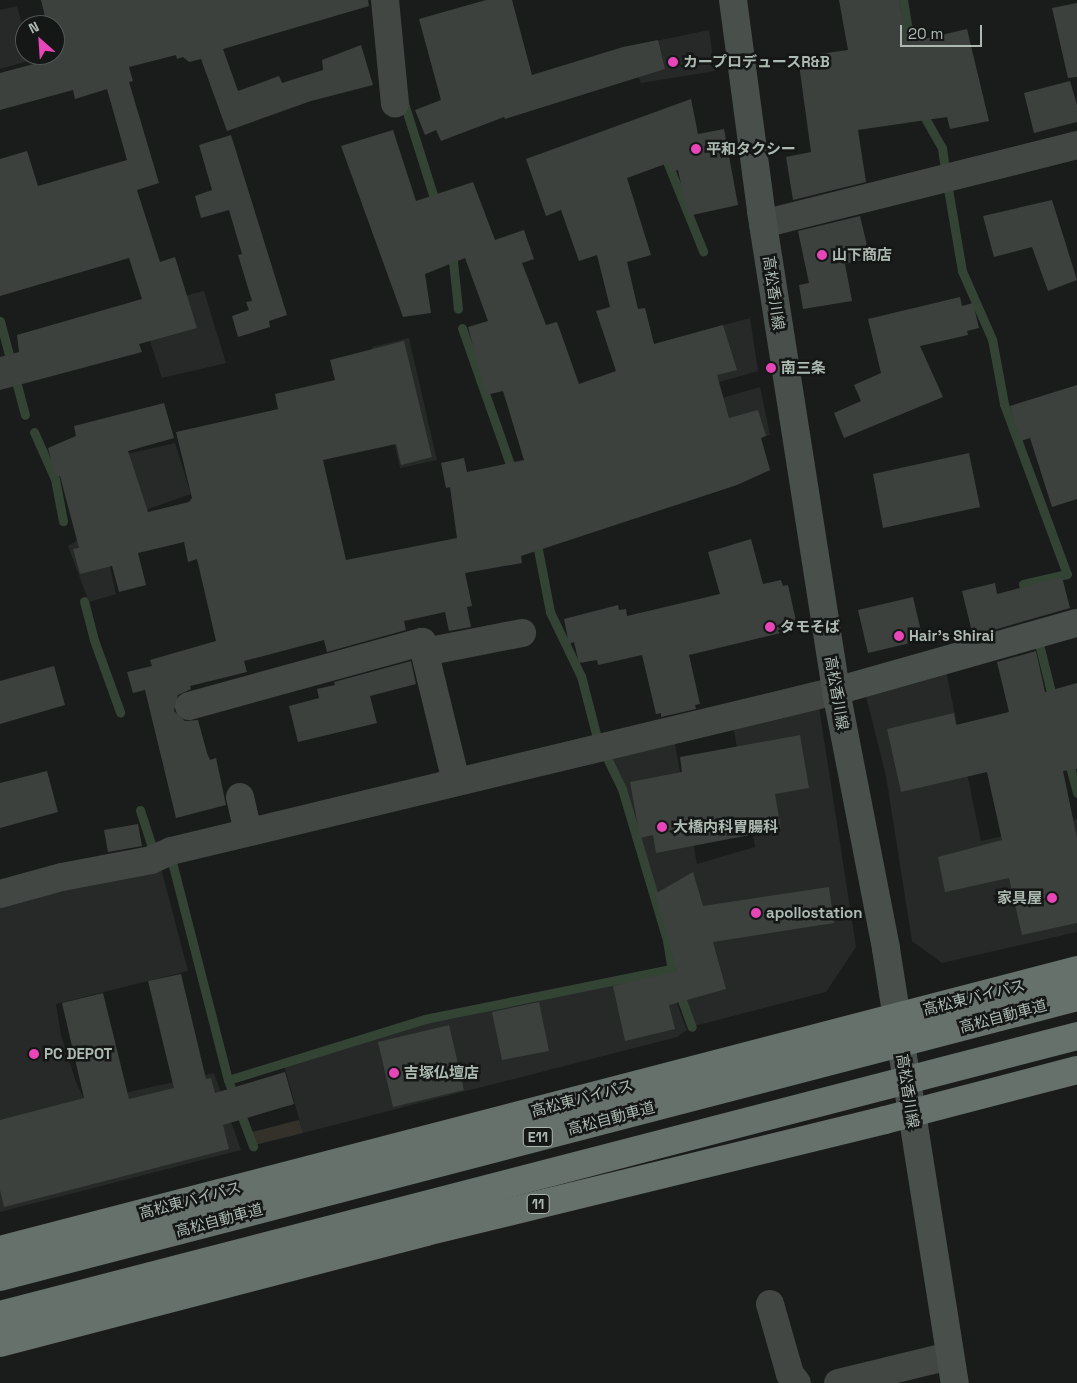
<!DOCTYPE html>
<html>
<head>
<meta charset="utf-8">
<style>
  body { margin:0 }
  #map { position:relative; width:1077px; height:1383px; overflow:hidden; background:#1a1c1b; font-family:"Space Grotesk","Noto Sans JP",sans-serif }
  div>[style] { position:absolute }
  .built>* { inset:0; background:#262927 }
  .green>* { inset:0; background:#34312a }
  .stream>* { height:9px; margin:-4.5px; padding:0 4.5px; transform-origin:4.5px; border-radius:4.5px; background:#334435 }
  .building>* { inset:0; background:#3c413e }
  .street>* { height:28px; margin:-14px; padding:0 14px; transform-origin:14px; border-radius:14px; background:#424744 }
  .secondary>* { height:28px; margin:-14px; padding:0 14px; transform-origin:14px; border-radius:14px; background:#49504c }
  .highway>* { height:28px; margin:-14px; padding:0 14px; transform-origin:14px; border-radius:14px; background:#67716b }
  .highway-bridge>* { height:28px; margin:-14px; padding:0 14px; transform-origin:14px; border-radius:14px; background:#67716b }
  .dots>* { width:14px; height:14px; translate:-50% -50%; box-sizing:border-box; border:2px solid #141716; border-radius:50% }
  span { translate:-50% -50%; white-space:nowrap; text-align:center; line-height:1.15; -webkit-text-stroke:5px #141716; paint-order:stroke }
  .shield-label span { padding:1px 4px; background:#141716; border:1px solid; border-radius:4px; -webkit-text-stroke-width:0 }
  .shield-label { font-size:14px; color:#adbab1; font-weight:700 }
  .poi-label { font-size:15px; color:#adbab1; font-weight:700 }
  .left { translate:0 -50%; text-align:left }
  .right { translate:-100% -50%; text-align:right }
  .street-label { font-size:15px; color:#adbab1 }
  .north { position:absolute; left:15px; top:15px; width:50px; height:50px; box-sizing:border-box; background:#141716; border:1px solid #515854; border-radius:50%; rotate:334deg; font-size:14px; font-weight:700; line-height:20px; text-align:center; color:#adbab1 }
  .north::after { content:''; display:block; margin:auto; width:18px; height:22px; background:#e845b8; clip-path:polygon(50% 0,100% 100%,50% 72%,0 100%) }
  .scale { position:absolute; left:900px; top:25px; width:82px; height:22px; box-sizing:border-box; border:2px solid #adbab1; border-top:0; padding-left:6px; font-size:15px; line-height:18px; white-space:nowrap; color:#adbab1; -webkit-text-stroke:4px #141716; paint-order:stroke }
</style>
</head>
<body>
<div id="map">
  <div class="built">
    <i style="clip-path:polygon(17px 6px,25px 35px,25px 55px,31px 55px,32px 60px,0 69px,0 10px)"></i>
    <i style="clip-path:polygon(709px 30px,715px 71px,641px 83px,627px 47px)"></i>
    <i style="clip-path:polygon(204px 291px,226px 363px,162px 378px,139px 307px)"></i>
    <i style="clip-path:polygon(750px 318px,758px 371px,667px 397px,654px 344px)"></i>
    <i style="clip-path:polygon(409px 338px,437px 460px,400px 468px,372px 347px)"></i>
    <i style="clip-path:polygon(760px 387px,770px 435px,661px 467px,647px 420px)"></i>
    <i style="clip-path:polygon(175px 443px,191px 494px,137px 513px,110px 458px)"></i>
    <i style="clip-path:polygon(101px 526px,116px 594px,89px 602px,68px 546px)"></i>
    <i style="clip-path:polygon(946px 671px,981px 841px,1077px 819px,1077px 932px,942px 963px,912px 941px,886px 776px,866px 696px)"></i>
    <i style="clip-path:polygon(819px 707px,856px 947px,826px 992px,694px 1026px,674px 970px,668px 939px,624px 790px,607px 753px,674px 739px,697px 864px,755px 847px,733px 726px)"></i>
    <i style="clip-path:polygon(161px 868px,188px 971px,56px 1004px,61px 1035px,76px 1082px,88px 1107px,120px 1094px,214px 1073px,241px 1150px,0 1212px,0 906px)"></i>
    <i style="clip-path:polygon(665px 972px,687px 1030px,677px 1037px,303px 1133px,284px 1065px,426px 1021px)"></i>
  </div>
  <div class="green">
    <i style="clip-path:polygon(299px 1120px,303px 1133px,255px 1145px,252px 1132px)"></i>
  </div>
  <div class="stream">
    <i style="left:903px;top:0;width:55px;rotate:80.5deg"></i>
    <i style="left:403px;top:100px;width:112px;rotate:72.4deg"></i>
    <i style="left:921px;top:111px;width:43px;rotate:60.4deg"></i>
    <i style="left:942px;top:148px;width:22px;rotate:82deg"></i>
    <i style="left:664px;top:154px;width:105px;rotate:68.1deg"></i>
    <i style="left:948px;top:189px;width:83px;rotate:80.3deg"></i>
    <i style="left:962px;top:271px;width:74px;rotate:66.2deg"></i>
    <i style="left:992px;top:339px;width:66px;rotate:79.5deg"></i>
    <i style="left:1004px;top:404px;width:181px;rotate:69.7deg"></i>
    <i style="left:1067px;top:574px;width:45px;rotate:167.2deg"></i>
    <i style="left:1023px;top:584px;width:12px;rotate:76deg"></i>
    <i style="left:452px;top:252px;width:57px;rotate:84deg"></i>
    <i style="left:0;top:321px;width:97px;rotate:75.1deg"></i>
    <i style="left:462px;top:328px;width:154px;rotate:70.6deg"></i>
    <i style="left:34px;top:432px;width:51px;rotate:65.9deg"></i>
    <i style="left:55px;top:479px;width:43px;rotate:79.2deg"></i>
    <i style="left:536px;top:539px;width:74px;rotate:79.1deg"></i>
    <i style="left:550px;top:612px;width:71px;rotate:64.2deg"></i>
    <i style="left:581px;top:676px;width:64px;rotate:75.5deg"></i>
    <i style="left:84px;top:601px;width:40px;rotate:75.6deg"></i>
    <i style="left:94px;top:640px;width:77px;rotate:70.1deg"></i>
    <i style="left:1039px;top:644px;width:58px;rotate:76deg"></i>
    <i style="left:605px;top:754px;width:39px;rotate:64deg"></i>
    <i style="left:622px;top:789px;width:158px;rotate:73.4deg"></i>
    <i style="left:667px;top:940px;width:32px;rotate:81deg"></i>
    <i style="left:1068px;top:759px;width:35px;rotate:75deg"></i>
    <i style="left:140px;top:810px;width:36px;rotate:72deg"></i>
    <i style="left:171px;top:858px;width:229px;rotate:75.6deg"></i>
    <i style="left:228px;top:1080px;width:71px;rotate:69.3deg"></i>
    <i style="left:679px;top:992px;width:37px;rotate:70deg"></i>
    <i style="left:228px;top:1080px;width:206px;rotate:-17.2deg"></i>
    <i style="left:425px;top:1019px;width:251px;rotate:-11.5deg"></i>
  </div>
  <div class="building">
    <i style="clip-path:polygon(41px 0,368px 0,369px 6px,223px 49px,238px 91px,279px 76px,282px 83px,323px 70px,322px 60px,361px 45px,373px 85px,311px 101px,227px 131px,201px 59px,189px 62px,183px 57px,177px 59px,176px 55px,129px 67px,133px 81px,129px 82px,159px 183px,137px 190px,160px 262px,175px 257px,197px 328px,139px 344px,142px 352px,0 390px,0 357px,19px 352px,17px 335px,142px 299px,129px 258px,0 296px,0 159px,27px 151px,38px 186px,127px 160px,107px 89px,75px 99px,73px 90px,0 110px,0 73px,56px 58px,55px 25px,47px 25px)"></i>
    <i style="clip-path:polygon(486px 0,512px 0,532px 75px,623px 47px,658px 40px,665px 69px,505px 119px,504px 117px,441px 141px,436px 130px,425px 135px,415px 110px,441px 100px,419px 19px)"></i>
    <i style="clip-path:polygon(839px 0,899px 0,907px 43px,967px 29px,989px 121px,950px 129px,947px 117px,858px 130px,866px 182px,793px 200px,786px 157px,811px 152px,798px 57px,848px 50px)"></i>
    <i style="clip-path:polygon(1077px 3px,1077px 77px,1068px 78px,1052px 8px)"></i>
    <i style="clip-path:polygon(1070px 81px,1077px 105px,1077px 122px,1034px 133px,1024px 93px)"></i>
    <i style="clip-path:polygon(691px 99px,698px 134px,724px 129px,738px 205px,688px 216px,678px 170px,671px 172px,668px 163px,627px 178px,651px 255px,627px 262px,638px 309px,645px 308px,654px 344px,723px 325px,737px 370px,717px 375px,729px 418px,758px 410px,766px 436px,761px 438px,770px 470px,737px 485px,521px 556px,522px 563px,465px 573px,472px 606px,467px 607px,471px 627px,449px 631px,445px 612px,404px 621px,406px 630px,327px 652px,324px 640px,244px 661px,247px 672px,190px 686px,191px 689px,178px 695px,174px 711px,185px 721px,198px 720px,207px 753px,210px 760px,216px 758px,226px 805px,176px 818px,145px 690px,133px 693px,127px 672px,152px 666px,150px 660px,216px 641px,197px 559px,188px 562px,184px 542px,138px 553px,146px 585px,119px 592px,112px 566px,80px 574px,73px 549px,79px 548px,60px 476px,56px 477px,48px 448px,76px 436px,74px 426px,164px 403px,174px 438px,128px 451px,148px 512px,189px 502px,192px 498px,176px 432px,278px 409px,275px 394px,335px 380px,330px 360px,404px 341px,432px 457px,401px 465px,396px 444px,323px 460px,346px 560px,457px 538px,450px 487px,446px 488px,441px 463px,464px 458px,467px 472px,524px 460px,503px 391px,486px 395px,468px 327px,488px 321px,465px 258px,425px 274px,431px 313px,403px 317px,341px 146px,393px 130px,416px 201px,473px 182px,495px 240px,524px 230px,534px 259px,522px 263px,546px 325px,557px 322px,579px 384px,616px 371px,596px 311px,610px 307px,597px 255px,579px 261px,561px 210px,546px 216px,526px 159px)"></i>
    <i style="clip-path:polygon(231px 135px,287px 315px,269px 321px,270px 327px,238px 337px,232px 316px,249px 310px,246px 302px,252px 301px,238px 255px,242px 254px,229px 210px,201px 218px,195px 196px,212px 190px,199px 145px)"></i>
    <i style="clip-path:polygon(1052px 200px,1077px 280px,1048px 291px,1032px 247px,994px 257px,983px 216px)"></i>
    <i style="clip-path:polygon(860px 216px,870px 258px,845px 264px,852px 301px,803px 309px,799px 285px,809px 283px,798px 231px)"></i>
    <i style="clip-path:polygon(960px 297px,962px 306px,973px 303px,979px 328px,967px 331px,968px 335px,920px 346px,943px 397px,844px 438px,834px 413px,861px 401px,854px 385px,881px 373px,868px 319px)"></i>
    <i style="clip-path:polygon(1077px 385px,1077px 499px,1052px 507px,1030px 438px,1021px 441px,1010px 406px)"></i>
    <i style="clip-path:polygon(969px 453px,980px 507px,883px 528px,873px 474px)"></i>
    <i style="clip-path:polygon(751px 539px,763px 584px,781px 580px,783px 586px,788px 585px,796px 621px,791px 622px,793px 630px,689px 655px,700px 704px,695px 705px,696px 709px,661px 717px,661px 713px,656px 714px,642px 655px,598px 665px,597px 660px,579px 663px,574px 642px,569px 644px,564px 619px,618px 605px,619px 610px,626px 609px,627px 616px,720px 594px,708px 552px)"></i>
    <i style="clip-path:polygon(1062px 577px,1070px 608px,973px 636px,962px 591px,995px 583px,997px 594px)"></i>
    <i style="clip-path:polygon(913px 597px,923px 640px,868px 653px,858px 610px)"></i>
    <i style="clip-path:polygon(1036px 651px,1045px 692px,1077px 683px,1077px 769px,1063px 771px,1077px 838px,1077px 923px,1022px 935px,1009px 878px,945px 892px,938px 857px,1002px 840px,987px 772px,901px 792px,887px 729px,954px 713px,956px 725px,1009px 712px,997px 662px)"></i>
    <i style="clip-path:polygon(411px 661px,416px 684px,370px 696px,377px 723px,298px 742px,289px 706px,319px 698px,317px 689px,335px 685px,334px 682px)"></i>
    <i style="clip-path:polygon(54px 666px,65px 705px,0 724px,0 681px)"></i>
    <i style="clip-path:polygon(800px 735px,809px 788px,775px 794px,781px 829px,656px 853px,653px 835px,640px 838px,630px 782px,682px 772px,680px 757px)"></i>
    <i style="clip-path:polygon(47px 771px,58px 812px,0 828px,0 783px)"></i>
    <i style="clip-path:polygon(138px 824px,142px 846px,108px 852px,104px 830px)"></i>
    <i style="clip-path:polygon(693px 872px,703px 906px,829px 887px,834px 923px,713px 942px,726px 989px,669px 1005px,675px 1029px,625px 1041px,613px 986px,677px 971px,655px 894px)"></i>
    <i style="clip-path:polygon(181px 974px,206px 1079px,211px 1078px,215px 1093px,285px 1072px,294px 1104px,223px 1125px,229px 1149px,4px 1207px,0 1190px,0 1120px,84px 1098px,62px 1003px,103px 993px,129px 1099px,174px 1088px,148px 981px)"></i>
    <i style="clip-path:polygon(539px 1002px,549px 1051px,502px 1060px,492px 1012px)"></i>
    <i style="clip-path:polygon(449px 1025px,464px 1090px,393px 1107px,378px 1042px)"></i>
  </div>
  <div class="street">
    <i style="left:385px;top:0;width:104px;rotate:84.5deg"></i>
    <i style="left:763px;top:224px;width:324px;rotate:-14.1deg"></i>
    <i style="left:425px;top:652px;width:99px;rotate:-11.1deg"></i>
    <i style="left:189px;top:706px;width:242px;rotate:-15.4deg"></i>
    <i style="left:422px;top:642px;width:143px;rotate:76.3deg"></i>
    <i style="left:240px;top:797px;width:36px;rotate:77deg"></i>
    <i style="left:0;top:894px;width:64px;rotate:-15.3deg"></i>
    <i style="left:62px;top:877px;width:91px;rotate:-10.8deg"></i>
    <i style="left:151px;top:860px;width:22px;rotate:-24deg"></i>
    <i style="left:171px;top:851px;width:684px;rotate:-13.53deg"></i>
    <i style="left:770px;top:1304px;width:73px;rotate:74.1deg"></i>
    <i style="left:790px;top:1374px;width:11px;rotate:52deg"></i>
    <i style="left:838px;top:1383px;width:115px;rotate:-13.6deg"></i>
  </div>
  <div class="secondary">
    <i style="left:733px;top:0;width:213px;rotate:82.4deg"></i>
    <i style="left:761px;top:211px;width:486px;rotate:81.1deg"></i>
    <i style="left:836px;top:691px;width:263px;rotate:79deg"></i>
    <i style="left:886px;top:949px;width:439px;rotate:81deg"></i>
    <i style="left:836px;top:691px;width:250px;rotate:-15.8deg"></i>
  </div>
  <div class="highway">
    <i style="left:0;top:1250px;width:1113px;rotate:-14.57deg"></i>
    <i style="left:0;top:1343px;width:440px;rotate:-14.6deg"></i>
    <i style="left:426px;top:1232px;width:472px;rotate:-13.7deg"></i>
    <i style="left:885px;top:1120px;width:198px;rotate:-14.6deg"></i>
  </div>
  <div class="highway-bridge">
    <i style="left:0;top:1277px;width:1113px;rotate:-14.57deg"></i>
    <i style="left:0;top:1315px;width:1113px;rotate:-14.52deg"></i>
  </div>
  <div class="dots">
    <i style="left:673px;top:62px;background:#e845b8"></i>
    <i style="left:696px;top:149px;background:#e845b8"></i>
    <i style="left:822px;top:255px;background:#e845b8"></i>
    <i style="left:771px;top:368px;background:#e845b8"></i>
    <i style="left:770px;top:627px;background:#e845b8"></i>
    <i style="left:899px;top:636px;background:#e845b8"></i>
    <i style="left:662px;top:827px;background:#e845b8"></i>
    <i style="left:1052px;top:898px;background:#e845b8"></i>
    <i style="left:756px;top:913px;background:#e845b8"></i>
    <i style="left:34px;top:1054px;background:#e845b8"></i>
    <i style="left:394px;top:1073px;background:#e845b8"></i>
  </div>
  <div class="shield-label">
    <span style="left:538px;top:1137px">E11</span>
    <span style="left:538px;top:1204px">11</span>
  </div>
  <div class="poi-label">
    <span class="left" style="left:683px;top:62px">カープロデュースR&amp;B</span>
    <span class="left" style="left:706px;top:149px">平和タクシー</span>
    <span class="left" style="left:832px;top:255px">山下商店</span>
    <span class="left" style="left:781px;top:368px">南三条</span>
    <span class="left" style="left:780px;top:627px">タモそば</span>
    <span class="left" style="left:909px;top:636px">Hair’s Shirai</span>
    <span class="left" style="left:673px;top:827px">大橋内科胃腸科</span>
    <span class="right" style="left:1042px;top:898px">家具屋</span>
    <span class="left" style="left:766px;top:913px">apollostation</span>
    <span class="left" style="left:44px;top:1054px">PC DEPOT</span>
    <span class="left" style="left:404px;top:1073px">吉塚仏壇店</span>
  </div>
  <div class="street-label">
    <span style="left:774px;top:293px;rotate:82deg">高松香川線</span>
    <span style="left:837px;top:693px;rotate:80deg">高松香川線</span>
    <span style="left:974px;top:997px;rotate:-14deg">高松東バイパス</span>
    <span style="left:1003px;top:1016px;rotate:-15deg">高松自動車道</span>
    <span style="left:908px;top:1091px;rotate:81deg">高松香川線</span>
    <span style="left:582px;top:1098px;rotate:-15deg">高松東バイパス</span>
    <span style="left:611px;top:1118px;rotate:-15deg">高松自動車道</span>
    <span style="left:190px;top:1200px;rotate:-15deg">高松東バイパス</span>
    <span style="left:219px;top:1220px;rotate:-15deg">高松自動車道</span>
  </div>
  <div class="north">N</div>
  <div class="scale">20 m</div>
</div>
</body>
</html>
